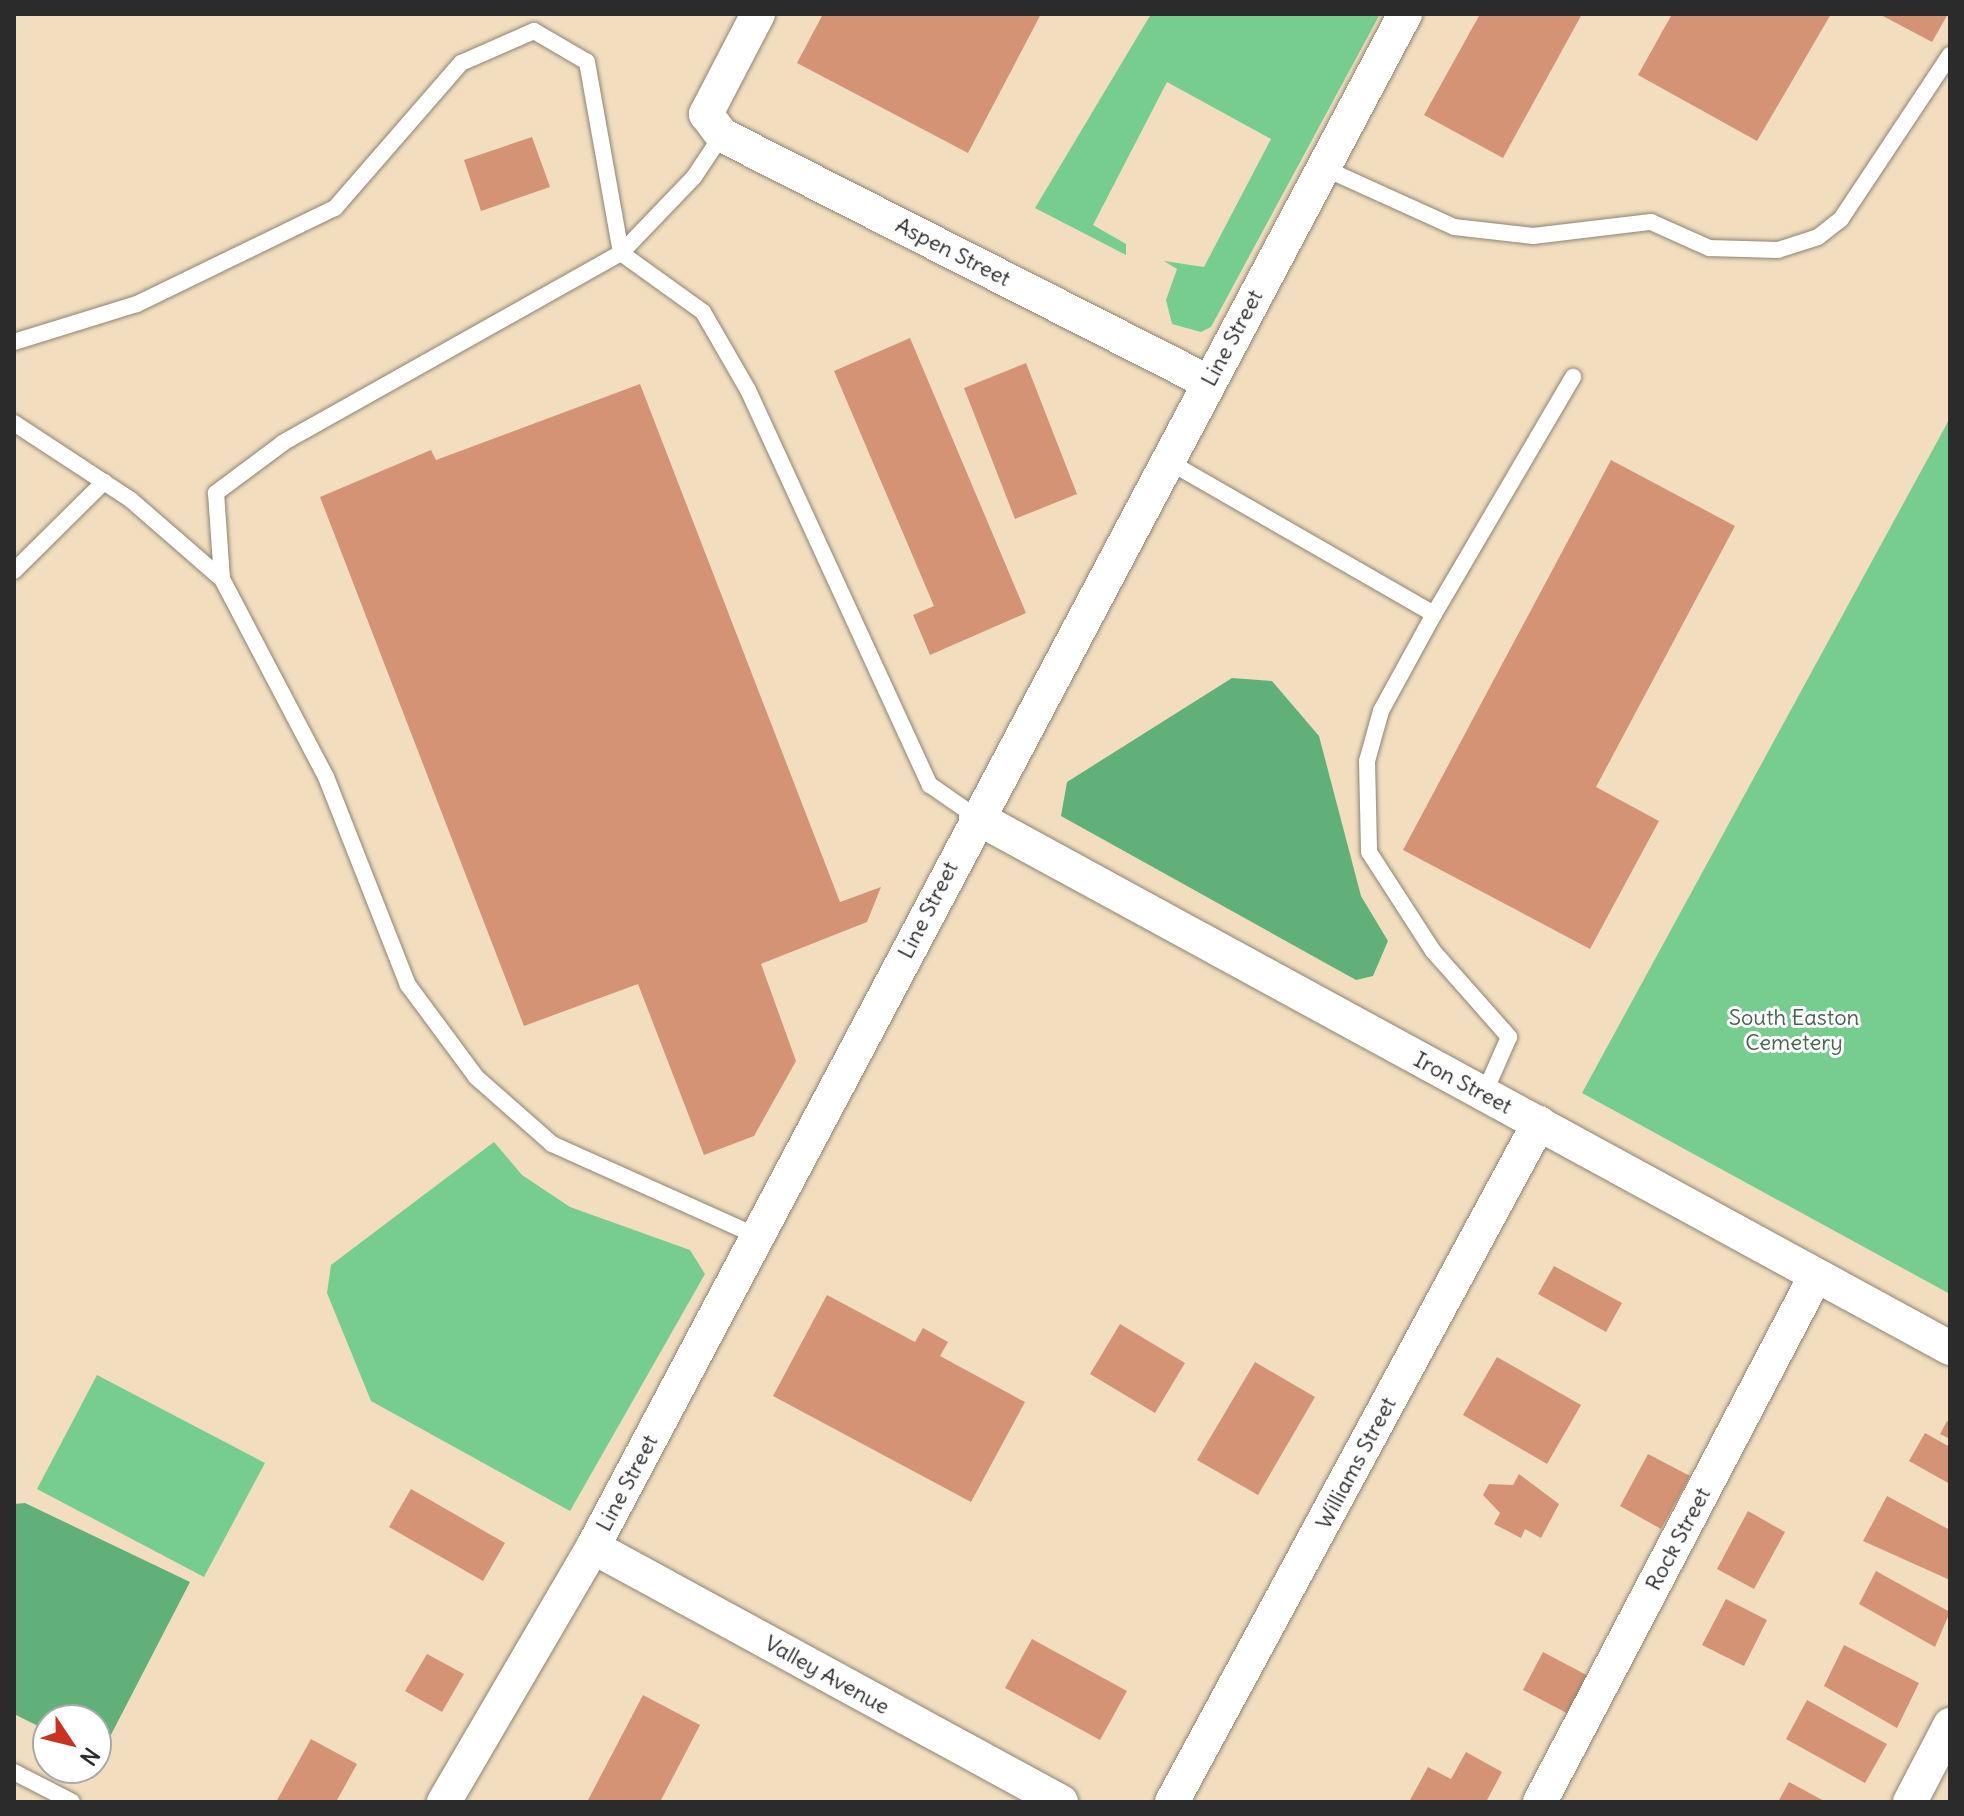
<!DOCTYPE html>
<html>
<head>
<meta charset="utf-8">
<style>
  body { margin:0 }
  #map { position:relative; width:1964px; height:1816px; overflow:hidden; background:#f2debf; font-family:Delius,sans-serif }
  div>[style] { position:absolute }
  .green>* { inset:0; background:#77cc90 }
  .forest>* { inset:0; background:#61b07a }
  .building>* { inset:0; background:#d59375 }
  .roads { filter:drop-shadow(0 0 2px #8e8475) drop-shadow(0 0 2px #8e8475) }
  .service>* { height:16px; margin:-8px; padding:0 8px; transform-origin:8px; border-radius:8px; background:#fff }
  .minor>* { height:34px; margin:-17px; padding:0 17px; transform-origin:17px; border-radius:17px; background:#fff }
  span { translate:-50% -50%; white-space:nowrap; text-align:center; line-height:1.15; -webkit-text-stroke:6px #fff; paint-order:stroke }
  .street-label { font-size:22px; color:#2b2b2b }
  .park-label { font-size:22px; color:#46634e }
  .frame { position:absolute; inset:0; border:16px solid #2b2b2b; pointer-events:none }
  .north { position:absolute; left:32px; top:1704px; width:80px; height:80px; box-sizing:border-box; background:#fff; border:2px solid #aaa; border-radius:50%; rotate:125deg; font-size:22px; font-weight:700; line-height:32px; text-align:center; color:#2b2b2b }
  .north::after { content:''; display:block; margin:auto; width:28px; height:36px; background:#c8321e; clip-path:polygon(50% 0,100% 100%,50% 72%,0 100%) }
</style>
</head>
<body>
<div id="map">
  <div class="green">
    <i style="clip-path:polygon(1151px 14px,1380px 14px,1211px 327px,1201px 332px,1172px 324px,1166px 300px,1177px 269px,1164px 261px,1204px 267px,1271px 139px,1167px 82px,1093px 225px,1126px 244px,1126px 255px,1035px 208px)"></i>
    <i style="clip-path:polygon(1950px 418px,1950px 1294px,1582px 1093px)"></i>
    <i style="clip-path:polygon(494px 1142px,522px 1175px,570px 1207px,690px 1250px,705px 1274px,570px 1511px,371px 1401px,327px 1293px,331px 1265px)"></i>
    <i style="clip-path:polygon(97px 1375px,265px 1463px,204px 1577px,37px 1489px)"></i>
  </div>
  <div class="forest">
    <i style="clip-path:polygon(1232px 678px,1272px 681px,1319px 736px,1361px 896px,1388px 941px,1373px 976px,1356px 980px,1061px 816px,1067px 782px)"></i>
    <i style="clip-path:polygon(25px 1503px,190px 1582px,100px 1756px,96px 1720px,48px 1720px,48px 1731px,14px 1714px,14px 1504px)"></i>
  </div>
  <div class="building">
    <i style="clip-path:polygon(823px 14px,1041px 14px,968px 153px,797px 63px)"></i>
    <i style="clip-path:polygon(1480px 14px,1582px 14px,1503px 158px,1424px 115px)"></i>
    <i style="clip-path:polygon(1672px 14px,1831px 14px,1757px 141px,1638px 75px)"></i>
    <i style="clip-path:polygon(1879px 14px,1948px 14px,1932px 42px)"></i>
    <i style="clip-path:polygon(532px 137px,550px 187px,481px 211px,464px 160px)"></i>
    <i style="clip-path:polygon(910px 338px,1026px 613px,930px 655px,913px 615px,934px 606px,834px 371px)"></i>
    <i style="clip-path:polygon(1026px 363px,1077px 494px,1015px 519px,964px 388px)"></i>
    <i style="clip-path:polygon(640px 384px,840px 902px,881px 887px,867px 922px,761px 964px,796px 1061px,754px 1136px,704px 1155px,638px 984px,524px 1026px,320px 497px,431px 450px,436px 460px)"></i>
    <i style="clip-path:polygon(1611px 460px,1735px 526px,1596px 787px,1659px 821px,1590px 949px,1403px 850px)"></i>
    <i style="clip-path:polygon(1554px 1266px,1622px 1303px,1606px 1332px,1538px 1294px)"></i>
    <i style="clip-path:polygon(827px 1295px,915px 1342px,923px 1328px,948px 1342px,940px 1356px,1025px 1402px,971px 1502px,773px 1396px)"></i>
    <i style="clip-path:polygon(1120px 1324px,1185px 1363px,1155px 1413px,1090px 1374px)"></i>
    <i style="clip-path:polygon(1497px 1357px,1581px 1405px,1547px 1464px,1463px 1415px)"></i>
    <i style="clip-path:polygon(1255px 1362px,1315px 1397px,1258px 1495px,1197px 1460px)"></i>
    <i style="clip-path:polygon(1947px 1421px,1950px 1423px,1950px 1439px,1940px 1434px)"></i>
    <i style="clip-path:polygon(1925px 1433px,1950px 1447px,1950px 1484px,1909px 1461px)"></i>
    <i style="clip-path:polygon(1648px 1454px,1690px 1476px,1661px 1529px,1620px 1506px)"></i>
    <i style="clip-path:polygon(1519px 1474px,1559px 1504px,1541px 1538px,1525px 1529px,1521px 1538px,1494px 1524px,1500px 1513px,1483px 1495px,1489px 1484px,1513px 1485px)"></i>
    <i style="clip-path:polygon(411px 1489px,505px 1543px,483px 1581px,389px 1527px)"></i>
    <i style="clip-path:polygon(1887px 1496px,1950px 1530px,1950px 1580px,1863px 1541px)"></i>
    <i style="clip-path:polygon(1748px 1511px,1785px 1532px,1754px 1589px,1717px 1569px)"></i>
    <i style="clip-path:polygon(1876px 1571px,1950px 1612px,1935px 1647px,1859px 1604px)"></i>
    <i style="clip-path:polygon(1726px 1599px,1767px 1620px,1744px 1666px,1702px 1645px)"></i>
    <i style="clip-path:polygon(1032px 1639px,1127px 1691px,1100px 1740px,1005px 1688px)"></i>
    <i style="clip-path:polygon(1844px 1645px,1919px 1683px,1897px 1728px,1824px 1686px)"></i>
    <i style="clip-path:polygon(1543px 1652px,1596px 1680px,1576px 1718px,1523px 1690px)"></i>
    <i style="clip-path:polygon(427px 1654px,464px 1674px,442px 1712px,405px 1691px)"></i>
    <i style="clip-path:polygon(643px 1695px,700px 1725px,660px 1802px,587px 1802px)"></i>
    <i style="clip-path:polygon(1807px 1700px,1887px 1744px,1865px 1783px,1786px 1739px)"></i>
    <i style="clip-path:polygon(311px 1739px,357px 1764px,336px 1802px,276px 1802px)"></i>
    <i style="clip-path:polygon(1466px 1752px,1502px 1772px,1486px 1802px,1409px 1802px,1428px 1767px,1451px 1779px)"></i>
    <i style="clip-path:polygon(1789px 1782px,1826px 1802px,1778px 1802px)"></i>
  </div>
  <div class="roads">
    <div class="service">
      <i style="left:722px;top:135px;width:50px;rotate:123.7deg"></i>
      <i style="left:694px;top:177px;width:105px;rotate:133.8deg"></i>
      <i style="left:621px;top:253px;width:388px;rotate:150.7deg"></i>
      <i style="left:283px;top:443px;width:84px;rotate:143.3deg"></i>
      <i style="left:216px;top:493px;width:86px;rotate:86deg"></i>
      <i style="left:222px;top:579px;width:224px;rotate:62.3deg"></i>
      <i style="left:326px;top:777px;width:224px;rotate:68.5deg"></i>
      <i style="left:408px;top:985px;width:114px;rotate:53.5deg"></i>
      <i style="left:476px;top:1077px;width:101px;rotate:41.4deg"></i>
      <i style="left:552px;top:1144px;width:225px;rotate:24.2deg"></i>
      <i style="left:1324px;top:168px;width:143px;rotate:24.4deg"></i>
      <i style="left:1454px;top:227px;width:80px;rotate:6.5deg"></i>
      <i style="left:1533px;top:236px;width:119px;rotate:-6.8deg"></i>
      <i style="left:1651px;top:222px;width:64px;rotate:24.1deg"></i>
      <i style="left:1709px;top:248px;width:69px;rotate:1.7deg"></i>
      <i style="left:1778px;top:250px;width:42px;rotate:-18deg"></i>
      <i style="left:1818px;top:237px;width:29px;rotate:-38deg"></i>
      <i style="left:1841px;top:219px;width:197px;rotate:-56.4deg"></i>
      <i style="left:14px;top:342px;width:129px;rotate:-17.2deg"></i>
      <i style="left:137px;top:304px;width:220px;rotate:-25.9deg"></i>
      <i style="left:335px;top:208px;width:192px;rotate:-49deg"></i>
      <i style="left:461px;top:63px;width:80px;rotate:-23.7deg"></i>
      <i style="left:534px;top:31px;width:61px;rotate:30.3deg"></i>
      <i style="left:587px;top:62px;width:194px;rotate:79.9deg"></i>
      <i style="left:621px;top:253px;width:101px;rotate:35.7deg"></i>
      <i style="left:703px;top:312px;width:90px;rotate:60deg"></i>
      <i style="left:748px;top:390px;width:435px;rotate:65.3deg"></i>
      <i style="left:930px;top:785px;width:56px;rotate:34.8deg"></i>
      <i style="left:14px;top:423px;width:140px;rotate:33.3deg"></i>
      <i style="left:131px;top:500px;width:121px;rotate:41deg"></i>
      <i style="left:1166px;top:460px;width:309px;rotate:29.9deg"></i>
      <i style="left:1434px;top:614px;width:111px;rotate:118.7deg"></i>
      <i style="left:1381px;top:711px;width:52px;rotate:105.6deg"></i>
      <i style="left:1367px;top:761px;width:91px;rotate:88.7deg"></i>
      <i style="left:1369px;top:852px;width:118px;rotate:57.1deg"></i>
      <i style="left:1433px;top:951px;width:115px;rotate:48.5deg"></i>
      <i style="left:1509px;top:1037px;width:62px;rotate:113.7deg"></i>
      <i style="left:14px;top:571px;width:127px;rotate:-44.7deg"></i>
      <i style="left:1434px;top:614px;width:275px;rotate:-59.6deg"></i>
      <i style="left:14px;top:1772px;width:65px;rotate:27.3deg"></i>
    </div>
    <div class="minor">
      <i style="left:758px;top:14px;width:113px;rotate:117.5deg"></i>
      <i style="left:706px;top:114px;width:26px;rotate:53deg"></i>
      <i style="left:722px;top:135px;width:545px;rotate:26.94deg"></i>
      <i style="left:976px;top:817px;width:1109px;rotate:28.6deg"></i>
      <i style="left:593px;top:1547px;width:533px;rotate:28.58deg"></i>
      <i style="left:444px;top:1802px;width:295px;rotate:-59.7deg"></i>
      <i style="left:593px;top:1547px;width:1735px;rotate:-62.09deg"></i>
      <i style="left:1172px;top:1802px;width:772px;rotate:-61.61deg"></i>
      <i style="left:1540px;top:1802px;width:593px;rotate:-62.35deg"></i>
      <i style="left:1910px;top:1802px;width:87px;rotate:-62.5deg"></i>
    </div>
  </div>
  <div class="street-label">
    <span style="left:953px;top:252px;rotate:27deg">Aspen Street</span>
    <span style="left:1232px;top:338px;rotate:-62deg">Line Street</span>
    <span style="left:928px;top:910px;rotate:-63deg">Line Street</span>
    <span style="left:1463px;top:1083px;rotate:28deg">Iron Street</span>
    <span style="left:1356px;top:1463px;rotate:-62deg">Williams Street</span>
    <span style="left:627px;top:1483px;rotate:-62deg">Line Street</span>
    <span style="left:1678px;top:1539px;rotate:-62deg">Rock Street</span>
    <span style="left:827px;top:1675px;rotate:29deg">Valley Avenue</span>
  </div>
  <div class="park-label">
    <span style="left:1794px;top:1030px">South Easton<br>Cemetery</span>
  </div>
  <div class="frame"></div>
  <div class="north">N</div>
</div>
</body>
</html>
